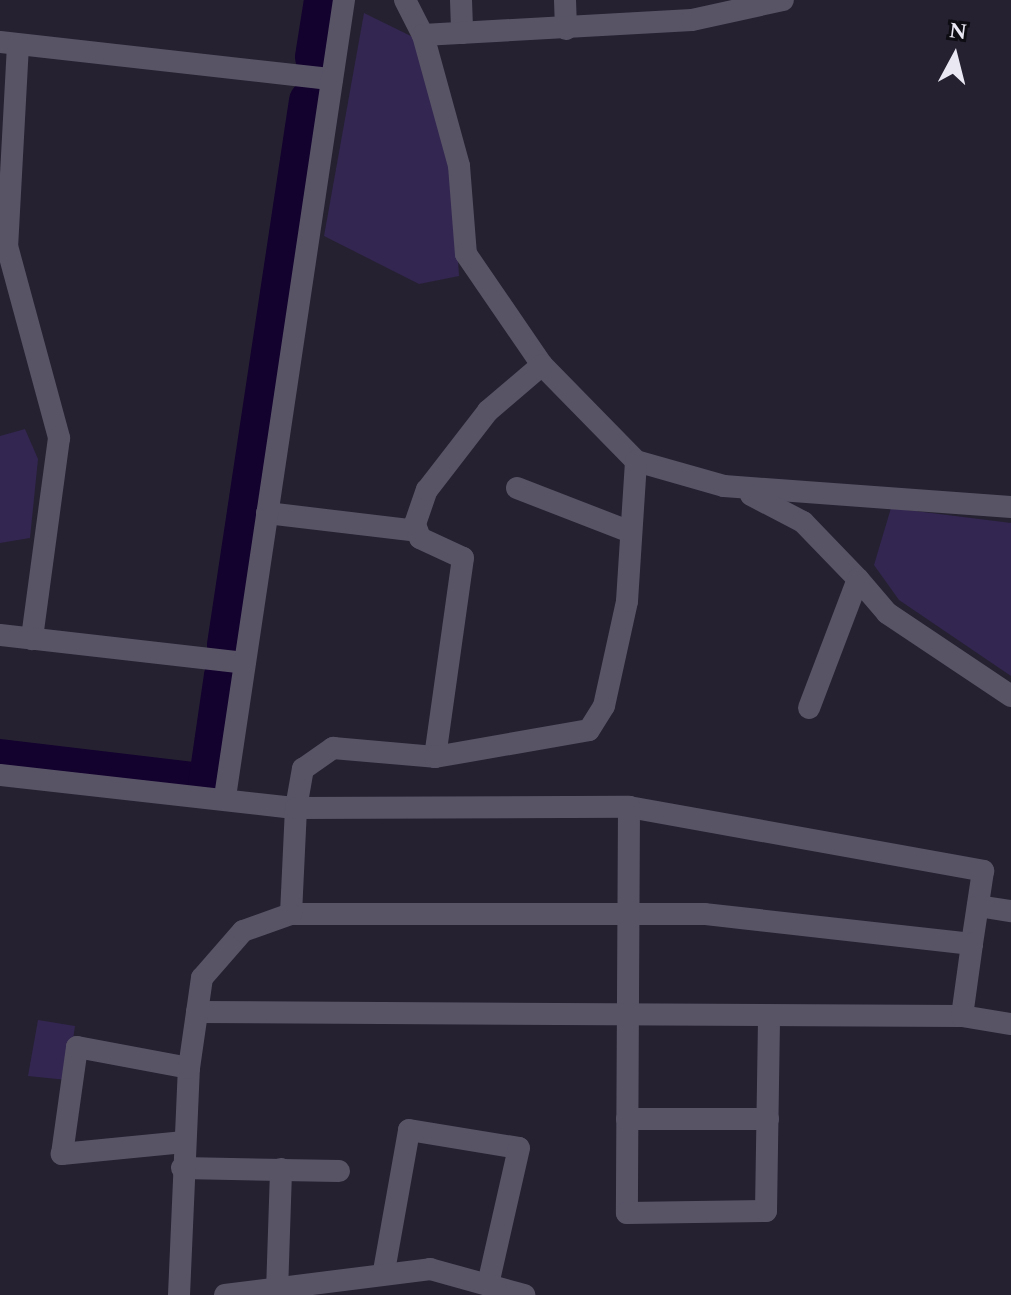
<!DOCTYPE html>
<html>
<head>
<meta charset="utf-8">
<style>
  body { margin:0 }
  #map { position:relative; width:1011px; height:1295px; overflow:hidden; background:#252131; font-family:Spectral,serif }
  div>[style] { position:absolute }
  .green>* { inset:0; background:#332650 }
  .river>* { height:42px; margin:-21px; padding:0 21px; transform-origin:21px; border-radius:21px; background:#13012e }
  .minor>* { height:22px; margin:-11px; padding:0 11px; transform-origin:11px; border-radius:11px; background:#585466 }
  span { translate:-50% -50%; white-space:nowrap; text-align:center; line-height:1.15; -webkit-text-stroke:6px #0e0c13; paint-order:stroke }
  .north { position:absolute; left:915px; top:16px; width:80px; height:80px; -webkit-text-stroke:6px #0e0c13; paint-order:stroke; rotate:7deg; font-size:22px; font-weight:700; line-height:32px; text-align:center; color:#eae8f3 }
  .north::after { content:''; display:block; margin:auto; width:28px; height:36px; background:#eae8f3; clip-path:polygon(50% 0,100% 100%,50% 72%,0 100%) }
</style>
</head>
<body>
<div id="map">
  <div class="green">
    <i style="clip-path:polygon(364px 13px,417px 39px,452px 167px,459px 276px,419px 284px,324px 236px)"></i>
    <i style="clip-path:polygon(25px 429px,38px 459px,30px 538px,0 543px,0 436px)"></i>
    <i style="clip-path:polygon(891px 508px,1011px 523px,1011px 676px,899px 600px,874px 565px)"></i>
    <i style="clip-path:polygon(38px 1020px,75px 1026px,67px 1080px,28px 1076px)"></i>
  </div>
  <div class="river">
    <i style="left:316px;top:57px;width:58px;rotate:-81deg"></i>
    <i style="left:228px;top:645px;width:550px;rotate:-81.43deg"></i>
    <i style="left:0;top:760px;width:210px;rotate:6.8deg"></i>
    <i style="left:209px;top:785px;width:111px;rotate:-81.7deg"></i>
  </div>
  <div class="minor">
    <i style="left:405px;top:0;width:39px;rotate:63deg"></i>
    <i style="left:423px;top:35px;width:136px;rotate:74.6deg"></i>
    <i style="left:459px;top:166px;width:88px;rotate:85.5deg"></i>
    <i style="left:466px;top:254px;width:135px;rotate:55.6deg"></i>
    <i style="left:542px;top:365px;width:134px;rotate:45.6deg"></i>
    <i style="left:636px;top:461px;width:91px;rotate:15.9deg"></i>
    <i style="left:724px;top:486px;width:288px;rotate:4.2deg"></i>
    <i style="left:461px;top:0;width:33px;rotate:88deg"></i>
    <i style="left:565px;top:0;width:29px;rotate:88deg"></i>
    <i style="left:423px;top:35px;width:269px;rotate:-3.2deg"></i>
    <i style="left:692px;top:20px;width:93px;rotate:-12.4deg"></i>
    <i style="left:0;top:42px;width:334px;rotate:6.4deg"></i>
    <i style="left:18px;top:45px;width:201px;rotate:93.1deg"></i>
    <i style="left:7px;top:246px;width:199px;rotate:74.8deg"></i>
    <i style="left:59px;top:438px;width:203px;rotate:97.7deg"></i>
    <i style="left:517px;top:488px;width:119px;rotate:21.2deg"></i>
    <i style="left:751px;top:495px;width:59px;rotate:27.4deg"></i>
    <i style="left:803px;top:522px;width:79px;rotate:46deg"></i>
    <i style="left:858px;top:579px;width:138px;rotate:110.8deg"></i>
    <i style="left:267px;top:513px;width:151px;rotate:6.8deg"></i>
    <i style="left:858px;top:579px;width:45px;rotate:49.5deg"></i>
    <i style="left:887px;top:613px;width:149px;rotate:33.8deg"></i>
    <i style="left:0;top:635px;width:246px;rotate:6.5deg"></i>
    <i style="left:435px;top:757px;width:201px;rotate:-82deg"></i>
    <i style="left:463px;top:558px;width:47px;rotate:-155.1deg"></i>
    <i style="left:420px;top:538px;width:15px;rotate:-110deg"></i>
    <i style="left:415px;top:524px;width:36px;rotate:-71deg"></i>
    <i style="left:427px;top:490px;width:100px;rotate:-52.3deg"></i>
    <i style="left:488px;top:411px;width:71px;rotate:-40.4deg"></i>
    <i style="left:0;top:775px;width:298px;rotate:6.4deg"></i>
    <i style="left:296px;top:808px;width:40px;rotate:-80deg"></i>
    <i style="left:303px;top:769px;width:37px;rotate:-35deg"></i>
    <i style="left:333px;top:748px;width:102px;rotate:5deg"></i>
    <i style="left:435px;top:757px;width:156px;rotate:-9.9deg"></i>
    <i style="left:589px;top:730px;width:28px;rotate:-58deg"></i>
    <i style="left:604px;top:706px;width:107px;rotate:-77.6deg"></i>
    <i style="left:627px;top:601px;width:140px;rotate:-86.3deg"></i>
    <i style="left:225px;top:797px;width:806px;rotate:-81.51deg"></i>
    <i style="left:629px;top:807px;width:360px;rotate:10.2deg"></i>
    <i style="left:983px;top:871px;width:74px;rotate:98.6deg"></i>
    <i style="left:972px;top:944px;width:270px;rotate:-173.6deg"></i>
    <i style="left:704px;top:914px;width:413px;rotate:180deg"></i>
    <i style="left:291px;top:914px;width:106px;rotate:-87.3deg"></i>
    <i style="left:296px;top:808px;width:333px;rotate:-0.2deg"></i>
    <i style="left:629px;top:807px;width:406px;rotate:90.3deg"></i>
    <i style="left:627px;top:1213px;width:139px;rotate:-0.8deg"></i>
    <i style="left:766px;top:1211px;width:195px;rotate:-89.1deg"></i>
    <i style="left:978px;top:906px;width:33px;rotate:9deg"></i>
    <i style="left:197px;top:1012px;width:765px;rotate:0.3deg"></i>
    <i style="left:962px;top:1016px;width:50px;rotate:9.3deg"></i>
    <i style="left:962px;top:1016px;width:73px;rotate:-82.1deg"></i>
    <i style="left:627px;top:1119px;width:141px"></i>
    <i style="left:184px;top:1142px;width:123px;rotate:174.4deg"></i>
    <i style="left:62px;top:1154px;width:108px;rotate:-82deg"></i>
    <i style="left:77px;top:1047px;width:114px;rotate:10.6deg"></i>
    <i style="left:182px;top:1168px;width:157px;rotate:1.1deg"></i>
    <i style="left:384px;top:1271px;width:143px;rotate:-79.9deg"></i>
    <i style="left:409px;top:1130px;width:111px;rotate:9.3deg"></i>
    <i style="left:519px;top:1148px;width:140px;rotate:102.8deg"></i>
    <i style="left:277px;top:1292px;width:123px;rotate:-88.1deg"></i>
    <i style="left:179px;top:1295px;width:227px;rotate:-87.5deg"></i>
    <i style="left:189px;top:1068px;width:91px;rotate:-81.8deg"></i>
    <i style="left:202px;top:978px;width:62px;rotate:-48.9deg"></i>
    <i style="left:243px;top:931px;width:51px;rotate:-19.5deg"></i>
    <i style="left:225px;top:1295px;width:207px;rotate:-7.2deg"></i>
    <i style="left:430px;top:1269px;width:98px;rotate:15.5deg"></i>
  </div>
  <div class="north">N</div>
</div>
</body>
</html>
